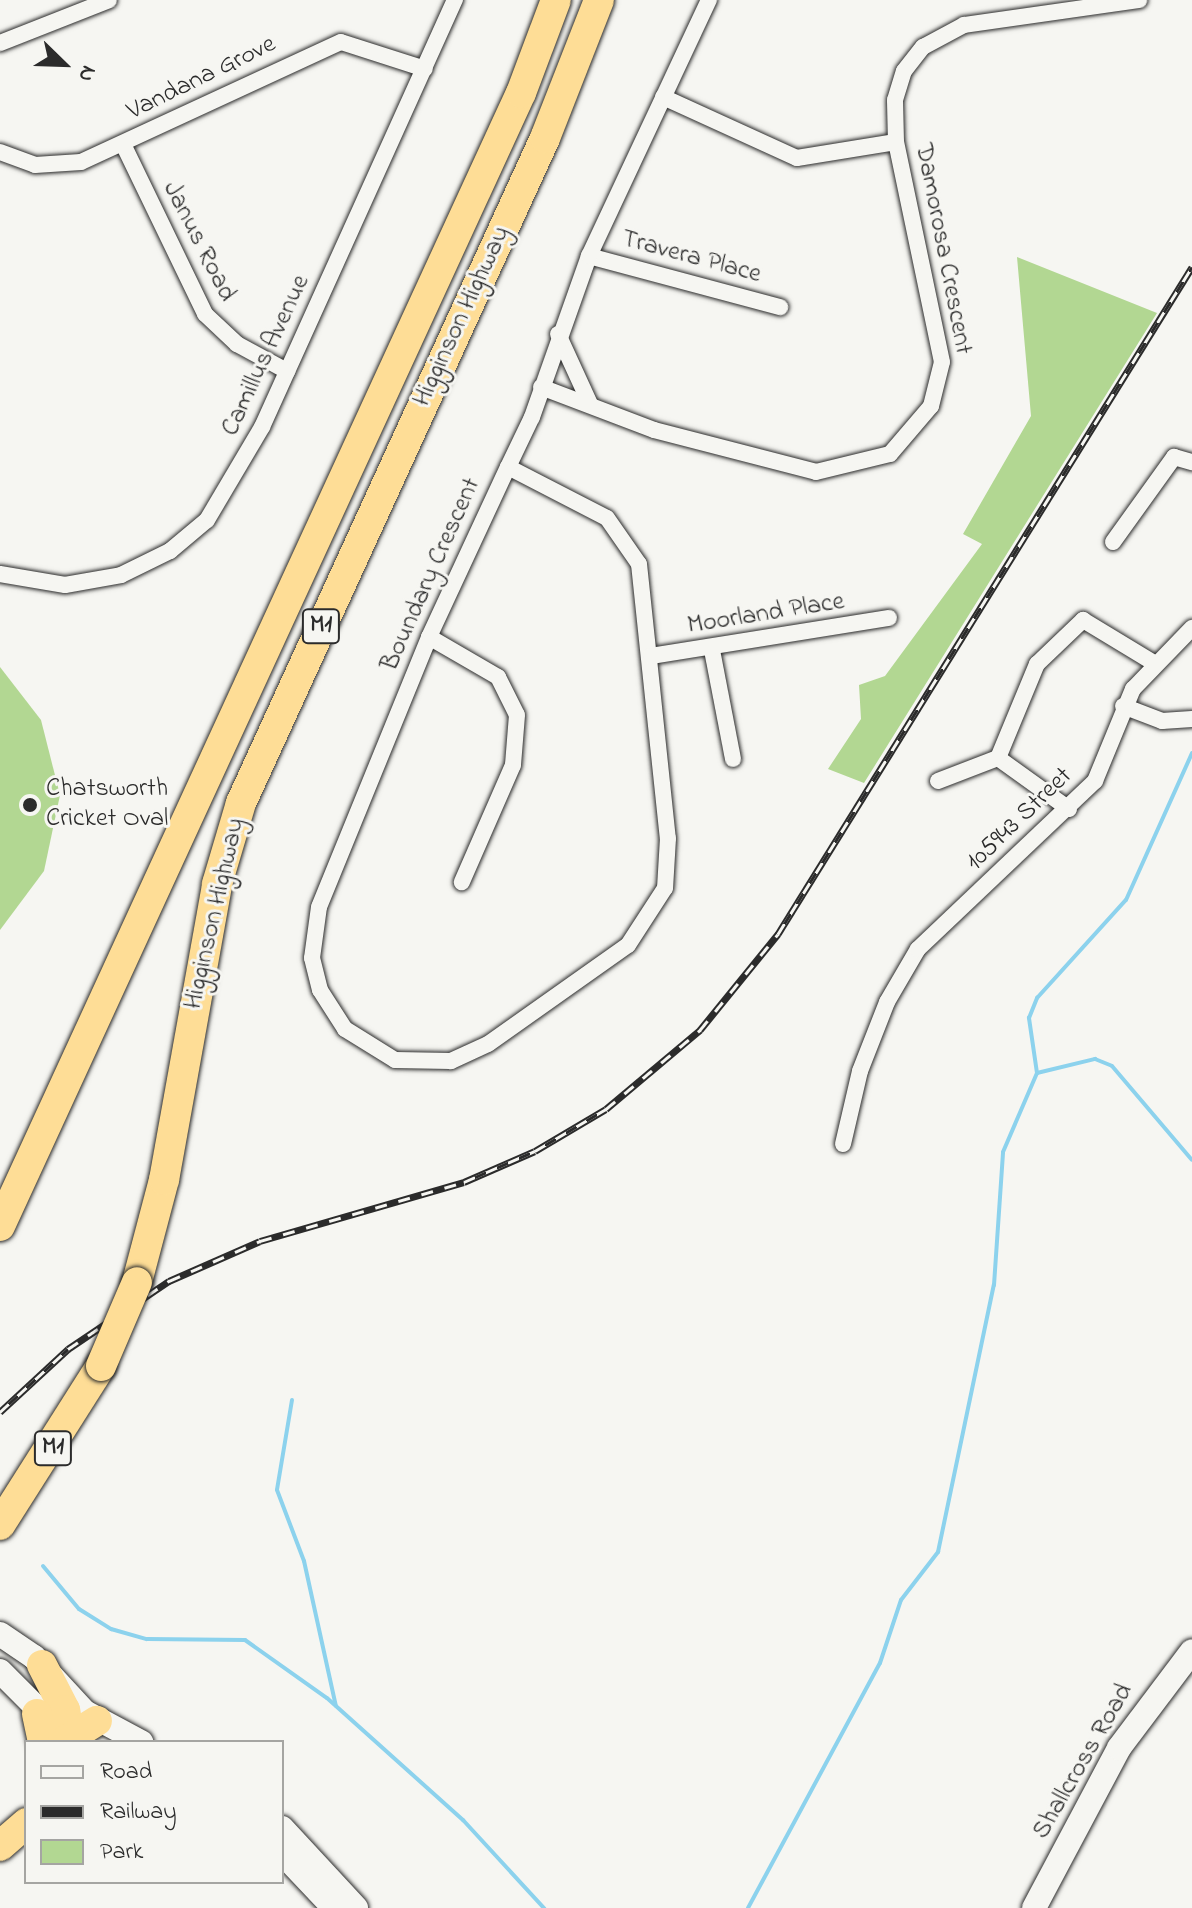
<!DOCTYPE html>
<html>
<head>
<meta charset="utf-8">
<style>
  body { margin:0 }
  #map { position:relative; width:1192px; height:1908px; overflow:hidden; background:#f6f6f2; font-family:"Indie Flower",sans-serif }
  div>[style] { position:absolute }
  .green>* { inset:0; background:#b2d792 }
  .stream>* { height:4px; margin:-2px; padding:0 2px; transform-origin:2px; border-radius:2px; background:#8cd2ed }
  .roads { filter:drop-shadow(0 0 2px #2b2b2b) drop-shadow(0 0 2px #2b2b2b) }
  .street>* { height:16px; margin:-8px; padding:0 8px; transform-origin:8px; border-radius:8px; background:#f6f6f2 }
  .secondary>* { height:24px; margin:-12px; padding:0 12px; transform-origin:12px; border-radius:12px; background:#f6f6f2 }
  .highway>* { height:30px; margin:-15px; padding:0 15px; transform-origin:15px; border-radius:15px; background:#fedd96 }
  .rail>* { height:7px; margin-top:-3.5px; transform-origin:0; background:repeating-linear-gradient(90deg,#f6f6f2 0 12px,#2b2b2b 0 24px); box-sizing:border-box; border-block:2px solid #2b2b2b }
  .bridges { filter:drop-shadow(0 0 2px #2b2b2b) drop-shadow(0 0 2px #2b2b2b) }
  .highway-bridge>* { height:30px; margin:-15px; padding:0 15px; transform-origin:15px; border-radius:15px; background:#fedd96 }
  .dots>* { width:22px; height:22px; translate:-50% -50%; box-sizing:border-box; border:4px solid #f6f6f2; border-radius:50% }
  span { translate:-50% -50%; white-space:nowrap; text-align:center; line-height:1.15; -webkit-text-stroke:6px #f6f6f2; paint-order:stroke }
  .shield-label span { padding:2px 6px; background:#f6f6f2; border:2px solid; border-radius:6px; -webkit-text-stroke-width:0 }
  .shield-label { font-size:24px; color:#2b2b2b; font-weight:700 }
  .street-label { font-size:26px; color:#2b2b2b }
  .poi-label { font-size:26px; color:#2b2b2b }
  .left { translate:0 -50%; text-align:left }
  .legend { position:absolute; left:24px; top:1740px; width:260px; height:144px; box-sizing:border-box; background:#f6f6f2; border:2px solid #a5a5a2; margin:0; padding:10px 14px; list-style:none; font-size:24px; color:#2b2b2b }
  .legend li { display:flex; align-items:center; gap:16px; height:40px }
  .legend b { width:40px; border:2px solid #a5a5a2 }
  .north { position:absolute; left:24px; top:24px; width:80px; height:80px; -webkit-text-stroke:6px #f6f6f2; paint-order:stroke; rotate:113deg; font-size:22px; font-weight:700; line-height:32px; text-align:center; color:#2b2b2b }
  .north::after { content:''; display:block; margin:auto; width:28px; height:36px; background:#2b2b2b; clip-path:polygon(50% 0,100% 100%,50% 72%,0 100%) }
</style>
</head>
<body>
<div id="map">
  <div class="green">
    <i style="clip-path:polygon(1017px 257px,1157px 313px,864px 783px,828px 769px,861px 719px,859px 685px,885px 676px,982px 544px,963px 534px,1031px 416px)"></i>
    <i style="clip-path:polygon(0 667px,41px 720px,60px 795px,44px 871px,0 930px)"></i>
  </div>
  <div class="stream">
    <i style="left:1037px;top:1073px;width:60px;rotate:-13.6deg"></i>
    <i style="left:1095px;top:1059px;width:18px;rotate:22deg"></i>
    <i style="left:1112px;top:1066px;width:123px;rotate:49.6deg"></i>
    <i style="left:292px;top:1400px;width:91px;rotate:99.5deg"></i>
    <i style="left:277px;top:1490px;width:76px;rotate:69.2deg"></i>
    <i style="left:304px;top:1561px;width:148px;rotate:77.6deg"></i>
    <i style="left:43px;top:1566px;width:56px;rotate:50.1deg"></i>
    <i style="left:79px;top:1609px;width:38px;rotate:32deg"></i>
    <i style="left:111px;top:1629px;width:37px;rotate:16deg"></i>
    <i style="left:147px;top:1639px;width:98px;rotate:0.6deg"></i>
    <i style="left:245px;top:1640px;width:100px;rotate:35.3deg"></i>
    <i style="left:327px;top:1698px;width:183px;rotate:41.9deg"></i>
    <i style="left:463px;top:1820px;width:120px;rotate:47.4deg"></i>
    <i style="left:748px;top:1908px;width:278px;rotate:-61.7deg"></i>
    <i style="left:880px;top:1663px;width:66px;rotate:-71.6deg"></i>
    <i style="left:901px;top:1600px;width:61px;rotate:-52.4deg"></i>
    <i style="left:938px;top:1552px;width:273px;rotate:-78.2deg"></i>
    <i style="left:994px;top:1285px;width:133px;rotate:-86.1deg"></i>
    <i style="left:1003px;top:1152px;width:86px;rotate:-66.7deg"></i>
    <i style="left:1037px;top:1073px;width:56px;rotate:-98.3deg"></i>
    <i style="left:1029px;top:1018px;width:22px;rotate:-68deg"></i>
    <i style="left:1037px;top:998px;width:132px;rotate:-47.8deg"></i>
    <i style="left:1126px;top:900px;width:161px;rotate:-65.8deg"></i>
  </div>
  <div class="roads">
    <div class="street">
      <i style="left:0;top:43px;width:117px;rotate:-21.5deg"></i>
      <i style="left:663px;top:97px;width:147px;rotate:24.5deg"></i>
      <i style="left:797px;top:158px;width:100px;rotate:-9.2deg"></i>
      <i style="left:123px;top:144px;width:189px;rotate:64.2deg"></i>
      <i style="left:205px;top:314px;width:44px;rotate:43.2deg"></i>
      <i style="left:237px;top:344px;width:57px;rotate:28.4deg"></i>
      <i style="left:0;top:152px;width:37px;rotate:20deg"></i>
      <i style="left:35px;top:165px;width:46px;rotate:-3.7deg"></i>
      <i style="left:81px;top:162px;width:286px;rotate:-24.8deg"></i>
      <i style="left:341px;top:42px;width:88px;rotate:17.8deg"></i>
      <i style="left:589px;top:256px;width:198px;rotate:15deg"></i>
      <i style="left:558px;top:334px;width:77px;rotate:65.4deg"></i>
      <i style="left:541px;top:387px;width:121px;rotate:20.8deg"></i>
      <i style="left:654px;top:430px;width:167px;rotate:14.5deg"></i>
      <i style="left:816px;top:472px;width:76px;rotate:-13.7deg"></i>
      <i style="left:890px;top:454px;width:63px;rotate:-49.5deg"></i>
      <i style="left:931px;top:406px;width:45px;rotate:-76deg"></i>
      <i style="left:942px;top:362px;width:225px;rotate:-101.8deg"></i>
      <i style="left:896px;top:142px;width:42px;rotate:-91.4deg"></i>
      <i style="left:895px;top:100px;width:30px;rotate:-73deg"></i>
      <i style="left:904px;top:71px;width:31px;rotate:-52deg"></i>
      <i style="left:923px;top:47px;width:47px;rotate:-28.2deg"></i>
      <i style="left:964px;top:25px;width:177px;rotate:-8.1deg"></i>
      <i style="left:508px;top:467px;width:111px;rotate:27.3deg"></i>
      <i style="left:607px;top:518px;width:56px;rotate:55.2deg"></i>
      <i style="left:639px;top:564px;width:276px;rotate:84deg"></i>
      <i style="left:668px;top:838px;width:50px;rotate:93.4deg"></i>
      <i style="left:665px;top:888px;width:68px;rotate:123deg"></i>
      <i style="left:628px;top:945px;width:171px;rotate:144.7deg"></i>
      <i style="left:488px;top:1044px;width:41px;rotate:155.3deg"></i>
      <i style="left:451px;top:1061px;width:56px;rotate:-179deg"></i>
      <i style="left:395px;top:1060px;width:59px;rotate:-148.2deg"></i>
      <i style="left:345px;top:1029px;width:46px;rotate:-122.7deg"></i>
      <i style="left:320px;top:990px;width:33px;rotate:-104deg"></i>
      <i style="left:312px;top:958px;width:51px;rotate:-82.2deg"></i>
      <i style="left:319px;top:907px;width:292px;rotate:-67.8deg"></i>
      <i style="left:429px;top:637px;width:187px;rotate:-65.1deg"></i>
      <i style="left:508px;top:467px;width:55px;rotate:-64.4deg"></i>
      <i style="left:532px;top:417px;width:171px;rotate:-70.5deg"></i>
      <i style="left:589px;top:256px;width:283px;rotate:-64.9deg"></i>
      <i style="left:1113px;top:542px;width:105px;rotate:-54.3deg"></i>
      <i style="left:1174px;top:457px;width:19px;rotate:16deg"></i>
      <i style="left:0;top:574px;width:66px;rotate:9.6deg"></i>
      <i style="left:65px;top:585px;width:57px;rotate:-10.1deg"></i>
      <i style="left:121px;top:575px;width:55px;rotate:-26.1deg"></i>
      <i style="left:170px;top:551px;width:48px;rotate:-40deg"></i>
      <i style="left:207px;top:520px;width:108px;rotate:-59.4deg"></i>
      <i style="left:262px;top:427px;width:469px;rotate:-65.7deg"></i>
      <i style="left:429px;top:637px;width:80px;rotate:30.1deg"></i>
      <i style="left:498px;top:677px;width:42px;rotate:63.4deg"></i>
      <i style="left:517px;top:715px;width:50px;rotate:94.6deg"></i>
      <i style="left:513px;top:765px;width:128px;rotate:113.6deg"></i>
      <i style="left:712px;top:650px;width:111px;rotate:79.1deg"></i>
      <i style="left:651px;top:656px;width:241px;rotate:-9.1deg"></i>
      <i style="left:1123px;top:706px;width:42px;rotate:21deg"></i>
      <i style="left:1162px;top:721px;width:30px;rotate:-4deg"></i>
      <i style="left:938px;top:781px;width:64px;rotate:-21deg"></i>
      <i style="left:1069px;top:809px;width:87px;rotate:-144.3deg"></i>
      <i style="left:998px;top:758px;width:102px;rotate:-67.5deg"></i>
      <i style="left:1037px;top:664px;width:64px;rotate:-43.7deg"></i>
      <i style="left:1083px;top:620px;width:83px;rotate:31.2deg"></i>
      <i style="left:843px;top:1144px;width:75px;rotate:-76.9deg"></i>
      <i style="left:860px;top:1071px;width:74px;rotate:-68.6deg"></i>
      <i style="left:887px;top:1002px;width:61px;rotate:-59.7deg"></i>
      <i style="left:918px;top:949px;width:244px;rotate:-43.5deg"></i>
      <i style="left:1095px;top:781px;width:100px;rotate:-67.6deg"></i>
      <i style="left:1133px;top:689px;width:85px;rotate:-46deg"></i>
    </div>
    <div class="secondary">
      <i style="left:0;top:1634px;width:41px;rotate:34.1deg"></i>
      <i style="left:34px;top:1657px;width:75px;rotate:47.2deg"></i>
      <i style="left:85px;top:1712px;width:64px;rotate:28.2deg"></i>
      <i style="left:0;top:1671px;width:72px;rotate:45deg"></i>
      <i style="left:282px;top:1828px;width:109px;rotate:47.2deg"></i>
      <i style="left:282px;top:1853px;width:76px;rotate:46.6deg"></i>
      <i style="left:1034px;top:1908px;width:181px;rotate:-62deg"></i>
      <i style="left:1119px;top:1748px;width:121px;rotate:-53deg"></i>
    </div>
    <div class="highway">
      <i style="left:0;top:1226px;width:1247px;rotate:-65.31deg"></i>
      <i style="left:521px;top:93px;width:99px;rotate:-69.4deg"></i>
      <i style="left:137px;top:1282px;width:106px;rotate:-75.2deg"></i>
      <i style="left:164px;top:1180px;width:301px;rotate:-79.8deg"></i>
      <i style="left:217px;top:884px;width:84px;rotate:-73.5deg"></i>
      <i style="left:241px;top:803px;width:731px;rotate:-65.43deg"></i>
      <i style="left:545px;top:138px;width:148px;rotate:-68.6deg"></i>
      <i style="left:0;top:1525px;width:188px;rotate:-57.6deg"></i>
      <i style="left:42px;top:1665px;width:51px;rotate:62.9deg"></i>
      <i style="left:65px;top:1710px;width:33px;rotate:79deg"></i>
      <i style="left:37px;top:1714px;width:29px;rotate:78deg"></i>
      <i style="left:63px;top:1742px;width:40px;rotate:-32deg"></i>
      <i style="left:0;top:1846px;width:35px;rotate:-41deg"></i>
    </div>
  </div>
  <div class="rail">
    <i style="left:0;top:1412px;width:93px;rotate:-42.8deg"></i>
    <i style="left:68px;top:1349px;width:122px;rotate:-34deg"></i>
    <i style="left:169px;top:1281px;width:99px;rotate:-23.7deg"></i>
    <i style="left:260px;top:1241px;width:212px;rotate:-16.1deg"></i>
    <i style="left:464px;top:1182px;width:77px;rotate:-23.6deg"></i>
    <i style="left:535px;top:1151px;width:82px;rotate:-30.6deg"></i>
    <i style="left:606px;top:1109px;width:123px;rotate:-40deg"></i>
    <i style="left:700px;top:1030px;width:124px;rotate:-50.9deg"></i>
    <i style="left:778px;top:934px;width:785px;rotate:-58.17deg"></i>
  </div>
  <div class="bridges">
    <div class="highway-bridge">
      <i style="left:101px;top:1366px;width:91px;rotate:-66.8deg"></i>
    </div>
  </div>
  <div class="dots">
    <i style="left:30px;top:805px;background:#2b2b2b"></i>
  </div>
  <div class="shield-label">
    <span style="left:321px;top:626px">M1</span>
    <span style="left:53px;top:1448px">M1</span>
  </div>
  <div class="street-label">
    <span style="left:202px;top:79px;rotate:-26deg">Vandana Grove</span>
    <span style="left:198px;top:242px;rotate:63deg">Janus Road</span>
    <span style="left:942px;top:249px;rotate:79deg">Damorosa Crescent</span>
    <span style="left:691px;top:258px;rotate:15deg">Travera Place</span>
    <span style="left:463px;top:317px;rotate:-65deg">Higginson Highway</span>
    <span style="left:267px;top:356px;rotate:-65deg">Camillus Avenue</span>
    <span style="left:432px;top:575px;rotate:-66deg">Boundary Crescent</span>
    <span style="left:766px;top:615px;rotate:-9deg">Moorland Place</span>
    <span style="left:1020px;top:820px;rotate:-44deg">105943 Street</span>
    <span style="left:216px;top:914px;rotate:-77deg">Higginson Highway</span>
    <span style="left:1084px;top:1762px;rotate:-60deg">Shallcross Road</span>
  </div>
  <div class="poi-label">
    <span class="left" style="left:46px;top:805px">Chatsworth<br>Cricket Oval</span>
  </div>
  <ul class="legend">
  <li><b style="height:10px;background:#f6f6f2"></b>Road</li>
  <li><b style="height:10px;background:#2b2b2b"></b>Railway</li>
  <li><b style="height:22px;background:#b2d792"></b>Park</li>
  </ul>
  <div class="north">N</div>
</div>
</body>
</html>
